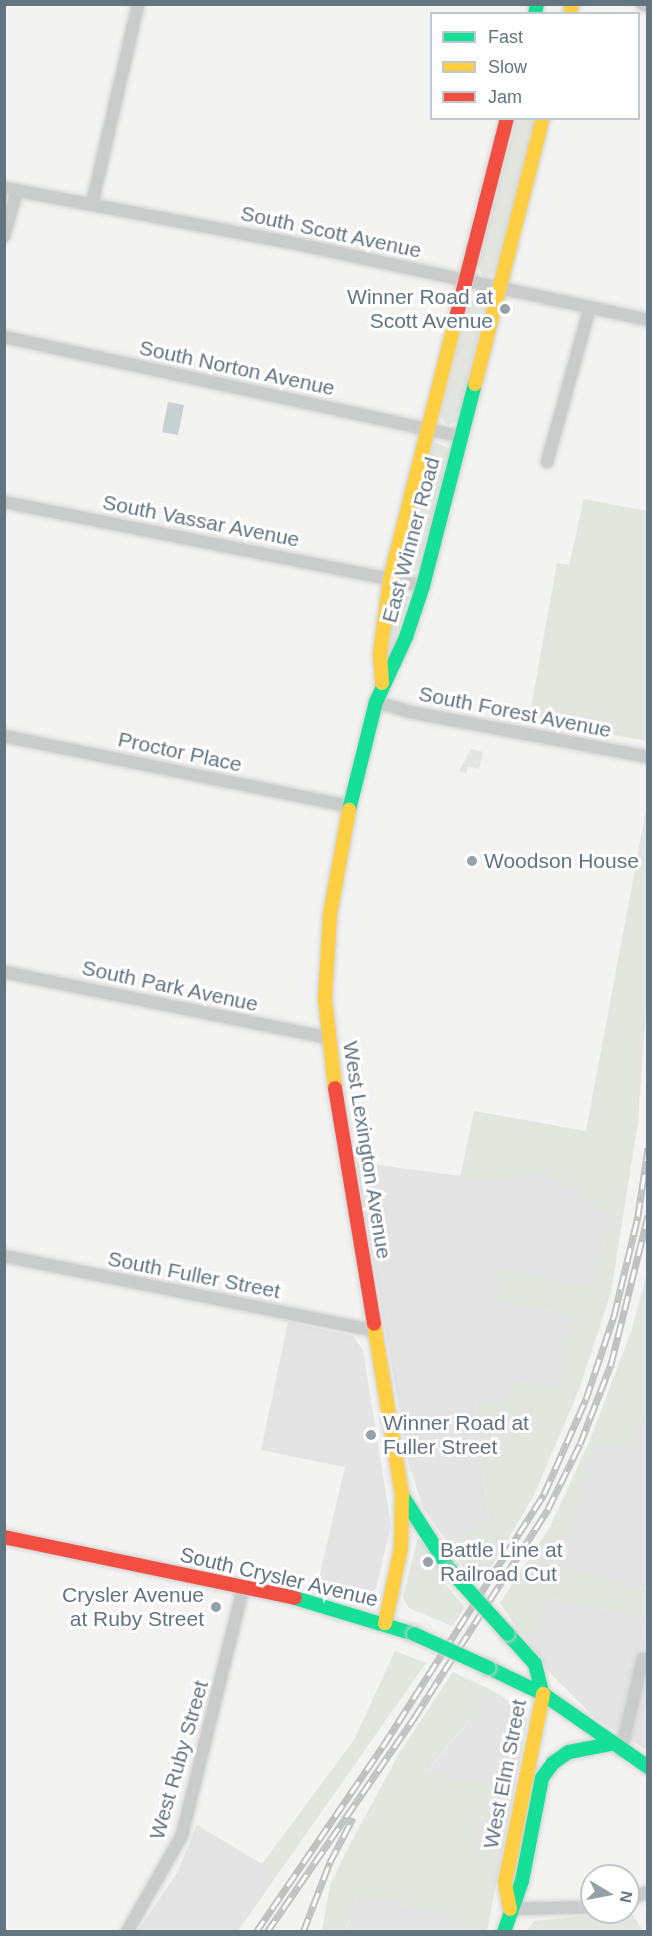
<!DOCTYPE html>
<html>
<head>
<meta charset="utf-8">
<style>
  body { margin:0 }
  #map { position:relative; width:652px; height:1936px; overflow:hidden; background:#f3f3f1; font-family:Arial,sans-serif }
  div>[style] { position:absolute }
  .built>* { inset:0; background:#e3e4e3 }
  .green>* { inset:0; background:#e2e6df }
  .water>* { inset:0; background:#c7d1d2 }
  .roads { filter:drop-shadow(0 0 2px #d0d1d2) drop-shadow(0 0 2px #d0d1d2) }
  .street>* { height:12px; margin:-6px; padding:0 6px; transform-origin:6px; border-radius:6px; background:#cacccc }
  .fast>* { height:14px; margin:-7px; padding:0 7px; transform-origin:7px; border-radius:7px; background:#16e098 }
  .slow>* { height:14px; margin:-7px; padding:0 7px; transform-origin:7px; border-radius:7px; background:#ffcf43 }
  .jam>* { height:14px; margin:-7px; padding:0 7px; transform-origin:7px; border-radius:7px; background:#f24e42 }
  .rail>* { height:7px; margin-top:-3.5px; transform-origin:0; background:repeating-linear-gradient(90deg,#fff 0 14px,#c0c1c1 0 28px); box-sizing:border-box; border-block:2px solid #c0c1c1 }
  .bridges { filter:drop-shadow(0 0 2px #d0d1d2) drop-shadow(0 0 2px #d0d1d2) }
  .fast-bridge>* { height:14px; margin:-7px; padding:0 7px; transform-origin:7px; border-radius:7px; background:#16e098 }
  .dots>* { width:16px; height:16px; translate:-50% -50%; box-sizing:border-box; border:3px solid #fff; border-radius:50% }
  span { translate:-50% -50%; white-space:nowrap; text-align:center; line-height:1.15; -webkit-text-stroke:6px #fff; paint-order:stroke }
  .street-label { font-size:21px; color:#637581 }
  .poi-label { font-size:21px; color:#637581 }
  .right { translate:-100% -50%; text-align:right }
  .left { translate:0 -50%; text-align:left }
  .frame { position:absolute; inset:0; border:6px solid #637581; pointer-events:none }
  .legend { position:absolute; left:430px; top:12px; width:210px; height:108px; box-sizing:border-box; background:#fff; border:2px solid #c1c8cd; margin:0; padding:8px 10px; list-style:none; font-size:18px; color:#637581 }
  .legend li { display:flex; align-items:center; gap:12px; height:30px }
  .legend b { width:30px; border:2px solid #c1c8cd }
  .north { position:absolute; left:580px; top:1864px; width:60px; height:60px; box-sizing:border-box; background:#fff; border:2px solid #c1c8cd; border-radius:50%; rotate:100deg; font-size:16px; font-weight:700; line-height:24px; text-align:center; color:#637581 }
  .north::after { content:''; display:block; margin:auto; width:21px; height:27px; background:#95a1a8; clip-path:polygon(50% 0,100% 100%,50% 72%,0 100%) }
</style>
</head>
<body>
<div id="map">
  <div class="built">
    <i style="clip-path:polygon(356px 1162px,498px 1181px,531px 1172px,571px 1187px,598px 1210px,609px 1213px,595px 1288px,500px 1269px,495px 1300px,573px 1316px,555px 1388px,511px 1381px,504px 1407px,475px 1401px,489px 1524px,448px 1543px,424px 1509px,409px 1465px)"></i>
    <i style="clip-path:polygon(288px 1322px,353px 1336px,363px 1350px,391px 1526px,376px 1588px,369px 1594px,318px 1582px,345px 1467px,261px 1450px)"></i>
    <i style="clip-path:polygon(647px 1403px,648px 1589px,549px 1565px,566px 1550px,587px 1469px,600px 1443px,631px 1449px)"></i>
    <i style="clip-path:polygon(647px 1590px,647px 1750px,596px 1719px,552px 1675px,530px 1646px,551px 1598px,641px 1617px)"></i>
    <i style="clip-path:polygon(493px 1691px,522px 1709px,527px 1720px,514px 1791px,427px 1772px)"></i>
    <i style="clip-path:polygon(197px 1825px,262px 1864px,273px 1881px,238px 1931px,137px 1932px,177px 1873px)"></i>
    <i style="clip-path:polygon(358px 1895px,449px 1915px,463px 1931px,345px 1932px)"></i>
  </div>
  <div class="green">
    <i style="clip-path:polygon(516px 119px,535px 119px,495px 274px,483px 278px,478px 265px)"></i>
    <i style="clip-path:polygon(477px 298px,487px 304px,457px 422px,447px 425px,440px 417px,469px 303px)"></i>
    <i style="clip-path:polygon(437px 443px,450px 449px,420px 569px,409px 574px,402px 566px,433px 445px)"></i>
    <i style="clip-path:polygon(584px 499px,647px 511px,647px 741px,529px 719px,557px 563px,569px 565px)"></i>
    <i style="clip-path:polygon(396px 594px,410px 597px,388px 663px,393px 599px)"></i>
    <i style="clip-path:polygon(471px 749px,483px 752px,479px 769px,468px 766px,466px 773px,459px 771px)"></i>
    <i style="clip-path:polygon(647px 805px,648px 981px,638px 1122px,611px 1292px,579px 1390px,533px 1497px,481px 1584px,462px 1565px,448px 1543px,489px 1523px,475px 1400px,504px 1407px,511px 1381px,555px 1388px,573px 1316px,495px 1300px,500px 1269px,595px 1288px,609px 1213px,598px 1210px,571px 1187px,531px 1172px,498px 1181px,460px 1178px,474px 1111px,586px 1131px)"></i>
    <i style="clip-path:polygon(647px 1273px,647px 1403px,631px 1449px,600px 1444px,587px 1469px,566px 1550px,550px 1564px,647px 1589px,641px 1617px,551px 1598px,530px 1646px,500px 1603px,550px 1527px,590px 1440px,632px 1329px)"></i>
    <i style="clip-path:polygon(418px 1537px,443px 1570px,441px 1579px,465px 1608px,452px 1626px,409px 1608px,403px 1598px)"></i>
    <i style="clip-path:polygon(395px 1651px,426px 1663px,273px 1881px,262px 1864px,354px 1740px)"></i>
    <i style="clip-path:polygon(453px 1672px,493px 1691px,427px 1771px,514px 1791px,487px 1931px,463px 1931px,449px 1915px,358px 1895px,345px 1931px,322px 1931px,330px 1885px,349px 1846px,400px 1752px)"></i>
    <i style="clip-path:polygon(628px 1908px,643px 1931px,527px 1931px,534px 1921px,628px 1912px)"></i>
  </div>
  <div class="water">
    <i style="clip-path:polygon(168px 402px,184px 405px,178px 435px,162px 432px)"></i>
  </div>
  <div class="roads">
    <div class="street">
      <i style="left:642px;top:4px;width:6px;rotate:18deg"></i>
      <i style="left:4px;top:188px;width:298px;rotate:10.8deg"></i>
      <i style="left:297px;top:244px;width:359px;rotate:12.2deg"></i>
      <i style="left:92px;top:204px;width:205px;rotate:-77deg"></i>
      <i style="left:4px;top:236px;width:48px;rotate:-74.2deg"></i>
      <i style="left:4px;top:337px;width:468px;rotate:12.3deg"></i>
      <i style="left:547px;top:462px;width:161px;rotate:-74.5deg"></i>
      <i style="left:4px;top:502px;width:427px;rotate:11.3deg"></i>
      <i style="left:376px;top:702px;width:35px;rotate:16deg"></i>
      <i style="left:410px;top:712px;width:242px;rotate:10.7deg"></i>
      <i style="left:4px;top:736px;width:352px;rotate:11.5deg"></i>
      <i style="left:4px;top:972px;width:330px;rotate:11.5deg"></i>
      <i style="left:4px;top:1256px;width:379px;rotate:11.4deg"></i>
      <i style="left:621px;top:1751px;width:95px;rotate:-76.6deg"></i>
      <i style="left:628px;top:1900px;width:22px;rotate:-22deg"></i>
      <i style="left:510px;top:1909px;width:82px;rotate:-1.4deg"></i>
      <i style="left:127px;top:1932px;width:112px;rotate:-60.4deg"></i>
      <i style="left:182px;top:1835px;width:253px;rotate:-76.1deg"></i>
    </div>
    <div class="fast">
      <i style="left:535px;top:14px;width:10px;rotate:-79deg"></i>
      <i style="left:349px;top:810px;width:111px;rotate:-76deg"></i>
      <i style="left:376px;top:702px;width:72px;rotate:-65.2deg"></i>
      <i style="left:406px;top:637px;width:54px;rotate:-71.6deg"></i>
      <i style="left:423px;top:586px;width:209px;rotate:-75.6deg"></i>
      <i style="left:405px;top:1500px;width:83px;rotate:57.3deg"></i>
      <i style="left:295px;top:1598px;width:124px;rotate:16.8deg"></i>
      <i style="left:508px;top:1634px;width:40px;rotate:48deg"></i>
      <i style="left:535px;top:1664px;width:36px;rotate:76deg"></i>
      <i style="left:489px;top:1668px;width:60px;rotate:25.7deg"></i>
      <i style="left:543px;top:1694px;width:128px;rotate:34.8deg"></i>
      <i style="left:504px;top:1932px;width:54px;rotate:-70.6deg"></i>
      <i style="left:522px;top:1881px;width:105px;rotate:-79deg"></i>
      <i style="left:542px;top:1778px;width:19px;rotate:-54deg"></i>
      <i style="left:553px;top:1763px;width:19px;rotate:-35deg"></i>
      <i style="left:569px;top:1752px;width:43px;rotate:-10.8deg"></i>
    </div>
    <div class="slow">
      <i style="left:570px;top:14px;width:10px;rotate:-79deg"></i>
      <i style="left:475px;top:384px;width:275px;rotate:-75.7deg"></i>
      <i style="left:382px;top:683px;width:30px;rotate:-94deg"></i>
      <i style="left:380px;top:653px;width:75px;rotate:-82.3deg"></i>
      <i style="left:390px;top:579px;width:269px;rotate:-75.8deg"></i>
      <i style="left:335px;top:1088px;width:90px;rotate:-96.4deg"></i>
      <i style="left:325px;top:999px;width:85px;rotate:-86.6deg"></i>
      <i style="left:330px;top:914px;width:106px;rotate:-79.6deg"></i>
      <i style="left:374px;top:1324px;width:173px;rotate:80.7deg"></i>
      <i style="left:402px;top:1495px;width:53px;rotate:91.1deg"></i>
      <i style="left:401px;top:1548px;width:77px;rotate:102deg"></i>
      <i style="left:510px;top:1909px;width:26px;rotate:-101deg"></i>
      <i style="left:505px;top:1883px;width:193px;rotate:-78.6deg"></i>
    </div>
    <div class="jam">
      <i style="left:456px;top:318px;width:206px;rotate:-75.7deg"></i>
      <i style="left:335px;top:1088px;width:239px;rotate:80.6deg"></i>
      <i style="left:4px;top:1537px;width:297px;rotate:11.8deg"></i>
    </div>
  </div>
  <div class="rail">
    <i style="left:256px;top:1932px;width:225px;rotate:-55.7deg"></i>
    <i style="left:383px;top:1746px;width:299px;rotate:-57.4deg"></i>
    <i style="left:544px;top:1494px;width:104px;rotate:-66.1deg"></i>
    <i style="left:586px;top:1399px;width:88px;rotate:-71.4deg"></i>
    <i style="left:614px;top:1316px;width:103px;rotate:-76.5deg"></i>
    <i style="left:638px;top:1216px;width:69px;rotate:-81.6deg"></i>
    <i style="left:267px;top:1932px;width:260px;rotate:-55.5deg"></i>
    <i style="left:414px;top:1718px;width:248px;rotate:-57.3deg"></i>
    <i style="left:548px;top:1509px;width:72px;rotate:-63.8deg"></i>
    <i style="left:580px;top:1444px;width:86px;rotate:-68.8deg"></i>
    <i style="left:611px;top:1364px;width:153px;rotate:-76deg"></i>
    <i style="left:303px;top:1932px;width:75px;rotate:-68.9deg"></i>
    <i style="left:330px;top:1862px;width:50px;rotate:-62.4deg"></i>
  </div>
  <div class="bridges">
    <div class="fast-bridge">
      <i style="left:450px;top:1570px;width:86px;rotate:47.8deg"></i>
      <i style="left:414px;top:1634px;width:82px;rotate:24.4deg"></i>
    </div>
  </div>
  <div class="dots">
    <i style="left:505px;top:309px;background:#95a1a8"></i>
    <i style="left:472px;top:861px;background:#95a1a8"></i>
    <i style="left:371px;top:1435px;background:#95a1a8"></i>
    <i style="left:428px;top:1562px;background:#95a1a8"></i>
    <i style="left:216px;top:1607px;background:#95a1a8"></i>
  </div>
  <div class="street-label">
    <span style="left:331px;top:232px;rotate:12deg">South Scott Avenue</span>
    <span style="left:237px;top:368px;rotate:12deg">South Norton Avenue</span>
    <span style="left:201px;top:521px;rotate:11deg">South Vassar Avenue</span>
    <span style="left:411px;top:540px;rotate:-75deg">East Winner Road</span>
    <span style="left:515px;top:712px;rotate:11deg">South Forest Avenue</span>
    <span style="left:180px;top:752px;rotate:12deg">Proctor Place</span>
    <span style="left:170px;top:986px;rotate:12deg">South Park Avenue</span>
    <span style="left:367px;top:1150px;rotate:81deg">West Lexington Avenue</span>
    <span style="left:194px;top:1275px;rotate:11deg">South Fuller Street</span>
    <span style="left:279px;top:1577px;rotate:13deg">South Crysler Avenue</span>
    <span style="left:179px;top:1760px;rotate:-74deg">West Ruby Street</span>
    <span style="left:505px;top:1774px;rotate:-79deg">West Elm Street</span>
  </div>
  <div class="poi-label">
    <span class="right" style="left:493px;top:309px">Winner Road at<br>Scott Avenue</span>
    <span class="left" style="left:484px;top:861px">Woodson House</span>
    <span class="left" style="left:383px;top:1435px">Winner Road at<br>Fuller Street</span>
    <span class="left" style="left:440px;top:1562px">Battle Line at<br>Railroad Cut</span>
    <span class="right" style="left:204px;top:1607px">Crysler Avenue<br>at Ruby Street</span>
  </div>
  <div class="frame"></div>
  <ul class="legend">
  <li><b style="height:8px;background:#16e098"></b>Fast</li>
  <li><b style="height:8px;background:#ffcf43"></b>Slow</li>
  <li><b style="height:8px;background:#f24e42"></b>Jam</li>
  </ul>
  <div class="north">N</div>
</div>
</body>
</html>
